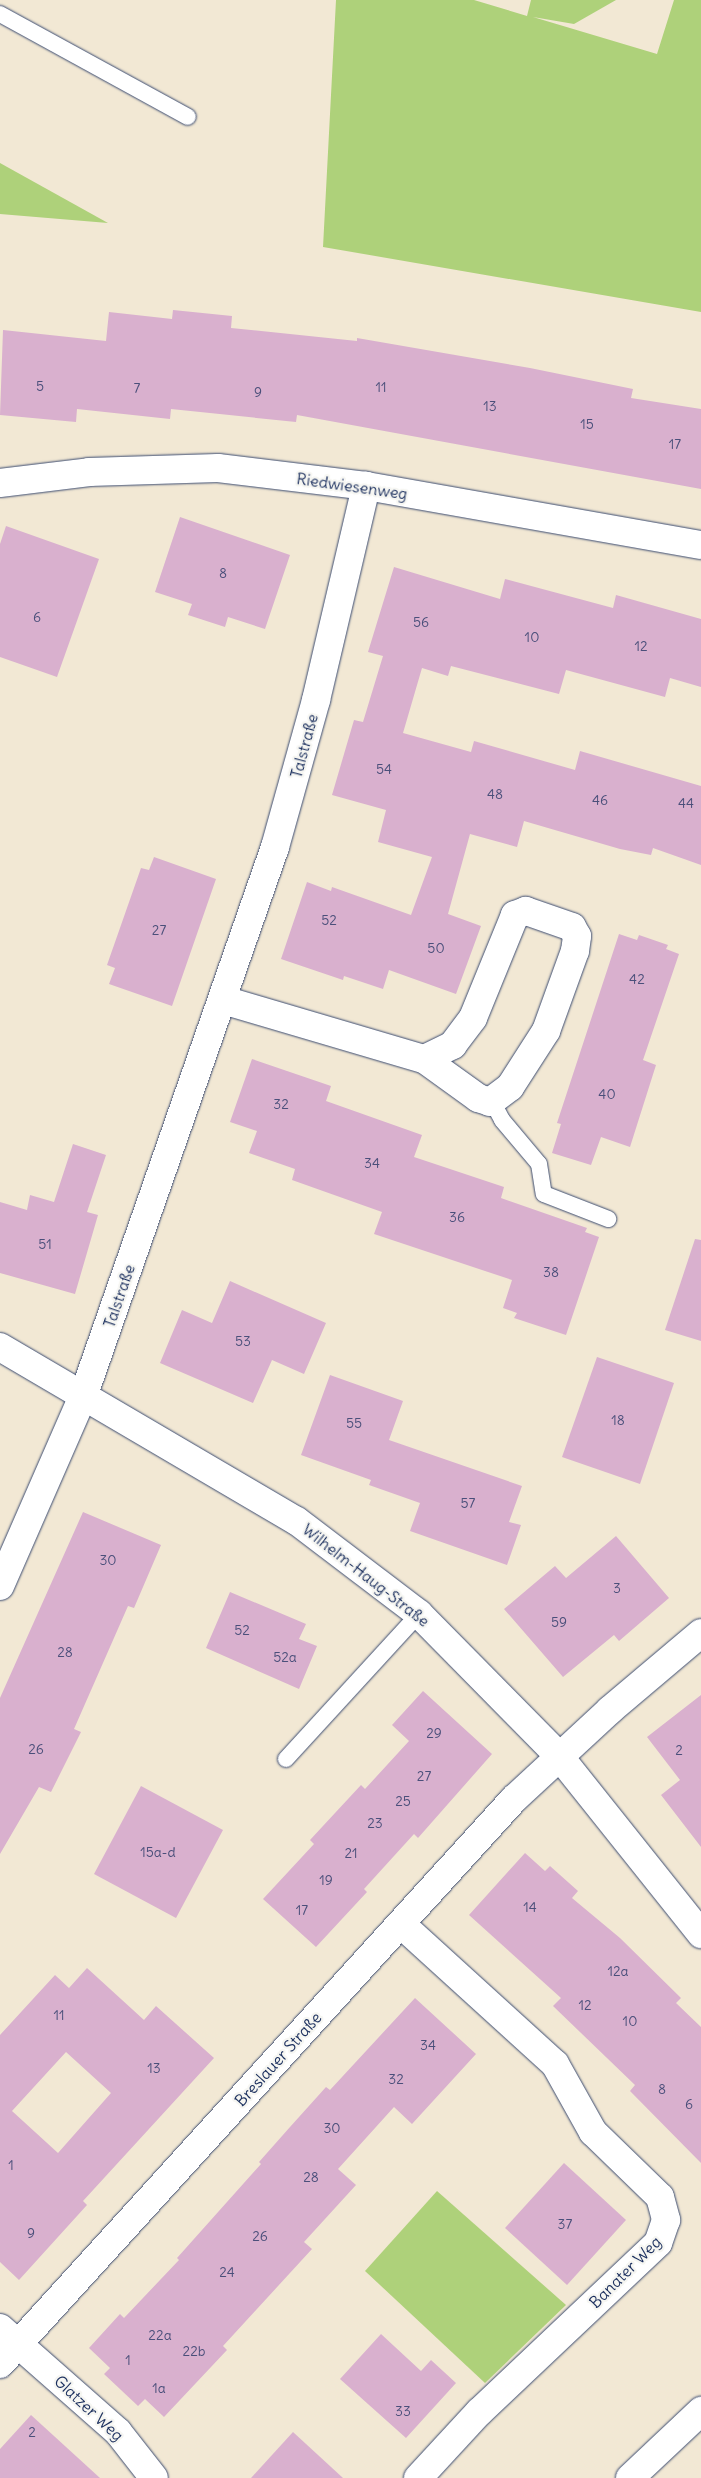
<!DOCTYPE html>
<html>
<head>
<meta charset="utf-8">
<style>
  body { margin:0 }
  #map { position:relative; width:701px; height:2478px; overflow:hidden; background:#f2e8d4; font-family:Delius,sans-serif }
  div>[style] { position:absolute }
  .green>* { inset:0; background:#aed17a }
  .building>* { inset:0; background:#d9b0ce }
  .roads { filter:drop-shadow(0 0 1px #3b4b70) drop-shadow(0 0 1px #3b4b70) }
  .service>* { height:16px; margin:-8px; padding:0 8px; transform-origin:8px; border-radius:8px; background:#fff }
  .minor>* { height:28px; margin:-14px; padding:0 14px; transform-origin:14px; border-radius:14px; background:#fff }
  .secondary>* { height:28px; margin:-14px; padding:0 14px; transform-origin:14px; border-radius:14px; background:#fff }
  span { translate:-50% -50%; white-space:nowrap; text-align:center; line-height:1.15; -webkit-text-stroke:4.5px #f6f6f2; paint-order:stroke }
  .number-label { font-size:14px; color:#4a4f7a }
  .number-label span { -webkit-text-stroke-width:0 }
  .street-label { font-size:16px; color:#1b2f5e }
</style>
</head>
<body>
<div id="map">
  <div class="green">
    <i style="clip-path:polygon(336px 0,474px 0,527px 16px,531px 0,616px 0,574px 24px,533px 17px,657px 54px,674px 0,701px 0,701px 312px,323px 247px)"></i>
    <i style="clip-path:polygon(0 163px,108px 223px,0 214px)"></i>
    <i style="clip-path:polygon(437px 2191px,566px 2305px,485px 2383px,365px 2271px)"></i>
  </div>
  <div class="building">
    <i style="clip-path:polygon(173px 310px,232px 316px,231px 328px,357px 341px,357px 338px,530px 368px,633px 389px,631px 398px,701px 409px,701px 489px,297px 415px,296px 422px,171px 409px,170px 419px,77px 409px,76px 422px,0 415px,3px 330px,106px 341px,109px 312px,172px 319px)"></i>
    <i style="clip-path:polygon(180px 517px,290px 555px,265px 629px,228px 617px,225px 627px,188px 615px,192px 604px,155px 592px)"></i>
    <i style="clip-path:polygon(6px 526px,99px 559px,57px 677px,0 657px,0 544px)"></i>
    <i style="clip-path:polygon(394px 567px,500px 599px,505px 579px,613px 608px,616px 595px,701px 619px,701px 687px,670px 678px,665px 697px,566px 670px,559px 694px,451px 666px,448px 676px,422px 668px,403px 733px,471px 752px,474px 741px,575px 770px,580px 751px,701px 786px,701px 865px,653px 848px,651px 855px,620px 849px,524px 821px,517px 847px,470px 834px,448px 914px,481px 926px,456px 994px,389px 970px,383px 989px,344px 976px,343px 980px,281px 959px,307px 882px,331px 891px,332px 887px,411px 915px,432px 857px,378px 842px,386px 810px,332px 795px,354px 720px,363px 722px,383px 656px,368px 652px)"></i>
    <i style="clip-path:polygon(154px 857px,216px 879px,172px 1006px,109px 984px,115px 968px,107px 965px,141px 868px,149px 870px)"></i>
    <i style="clip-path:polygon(619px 934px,637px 940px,639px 935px,668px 945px,666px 949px,679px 954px,643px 1060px,656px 1065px,630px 1147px,601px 1137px,591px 1165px,552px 1153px,561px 1124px,557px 1123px)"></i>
    <i style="clip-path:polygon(252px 1059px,331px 1086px,326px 1101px,422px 1135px,414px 1157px,504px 1187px,501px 1198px,587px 1228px,585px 1232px,599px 1237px,566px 1335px,514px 1318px,517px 1313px,503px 1308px,512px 1280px,374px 1234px,382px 1212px,292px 1180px,295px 1169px,249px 1153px,257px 1131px,230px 1122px)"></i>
    <i style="clip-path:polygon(73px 1144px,106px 1155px,87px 1212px,98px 1215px,75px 1294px,0 1273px,0 1202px,27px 1210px,30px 1195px,54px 1202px)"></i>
    <i style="clip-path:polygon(695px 1239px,701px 1240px,701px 1341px,665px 1330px)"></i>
    <i style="clip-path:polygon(230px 1281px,326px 1323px,304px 1374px,272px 1360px,253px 1403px,160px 1363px,182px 1310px,212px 1323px)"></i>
    <i style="clip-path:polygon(597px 1357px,674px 1383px,640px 1484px,562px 1457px)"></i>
    <i style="clip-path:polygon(330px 1375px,403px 1401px,389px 1440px,522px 1486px,509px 1522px,521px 1525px,507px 1565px,410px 1531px,420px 1503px,369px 1485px,371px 1480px,301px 1455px)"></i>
    <i style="clip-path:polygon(83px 1512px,161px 1545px,134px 1608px,128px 1606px,74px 1729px,81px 1732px,51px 1792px,39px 1787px,0 1854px,0 1698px)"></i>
    <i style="clip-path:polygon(616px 1536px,669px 1598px,619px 1641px,614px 1635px,563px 1677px,504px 1609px,555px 1566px,566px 1578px)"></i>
    <i style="clip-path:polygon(230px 1592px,306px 1624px,299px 1639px,317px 1646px,299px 1689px,206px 1648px)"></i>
    <i style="clip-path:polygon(423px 1691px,492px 1754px,418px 1838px,414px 1834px,364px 1889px,367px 1892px,316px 1947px,263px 1899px,314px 1844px,310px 1840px,335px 1813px,361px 1785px,365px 1789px,409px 1741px,392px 1725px)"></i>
    <i style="clip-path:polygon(701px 1695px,701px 1847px,661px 1795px,680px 1780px,647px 1737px)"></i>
    <i style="clip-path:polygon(141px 1786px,223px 1830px,176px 1918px,94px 1874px)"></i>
    <i style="clip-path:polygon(525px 1853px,545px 1871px,550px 1866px,578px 1891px,572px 1898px,620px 1938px,681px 1998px,676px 2003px,701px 2027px,701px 2163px,630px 2091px,635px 2085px,553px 2006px,561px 1998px,469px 1915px)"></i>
    <i style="clip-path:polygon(evenodd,87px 1968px,144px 2020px,156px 2006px,214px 2058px,83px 2201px,87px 2205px,19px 2280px,0 2262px,0 2035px,55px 1975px,69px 1988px,87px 1968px,66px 2052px,111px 2093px,58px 2153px,12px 2111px,66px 2052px)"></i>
    <i style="clip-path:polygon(415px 1998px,476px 2054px,412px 2124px,394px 2107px,338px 2169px,356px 2185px,304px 2242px,312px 2249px,223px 2346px,227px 2350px,164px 2417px,145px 2399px,138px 2406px,104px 2374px,110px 2368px,89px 2348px,120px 2314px,124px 2318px,179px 2260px,177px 2258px,261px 2164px,259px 2162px,290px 2127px,326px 2087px,330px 2090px)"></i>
    <i style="clip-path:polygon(564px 2163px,626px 2220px,567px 2285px,505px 2228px)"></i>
    <i style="clip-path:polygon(381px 2334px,421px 2371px,431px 2360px,456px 2383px,406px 2438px,340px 2379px)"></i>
    <i style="clip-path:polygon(31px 2415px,100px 2478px,0 2478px,0 2449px)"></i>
    <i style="clip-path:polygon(293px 2432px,343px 2478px,251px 2478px)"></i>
  </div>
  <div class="roads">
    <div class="service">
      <i style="left:0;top:14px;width:214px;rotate:28.7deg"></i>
      <i style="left:492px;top:1101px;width:21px;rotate:62deg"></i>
      <i style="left:502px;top:1120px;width:57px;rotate:49.9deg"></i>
      <i style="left:539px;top:1164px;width:30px;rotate:81deg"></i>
      <i style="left:544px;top:1194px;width:69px;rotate:21.3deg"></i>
      <i style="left:286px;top:1759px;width:197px;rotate:-47.5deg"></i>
    </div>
    <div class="minor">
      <i style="left:0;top:483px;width:90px;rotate:-7deg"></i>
      <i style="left:89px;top:472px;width:129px;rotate:-1.8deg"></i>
      <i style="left:218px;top:468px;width:149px;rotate:6.9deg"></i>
      <i style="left:366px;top:486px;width:340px;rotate:10deg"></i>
      <i style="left:223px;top:1000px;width:209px;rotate:16.4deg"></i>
      <i style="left:424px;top:1059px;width:67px;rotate:35.8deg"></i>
      <i style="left:478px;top:1098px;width:13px;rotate:18deg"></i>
      <i style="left:490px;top:1102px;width:25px;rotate:-37deg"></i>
      <i style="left:510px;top:1087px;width:67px;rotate:-57.3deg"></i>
      <i style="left:546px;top:1031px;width:85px;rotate:-70.1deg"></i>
      <i style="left:575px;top:951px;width:15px;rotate:-82deg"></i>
      <i style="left:577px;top:936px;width:10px;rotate:-119deg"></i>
      <i style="left:572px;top:927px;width:49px;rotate:-160.8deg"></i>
      <i style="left:526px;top:911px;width:12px;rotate:160deg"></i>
      <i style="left:515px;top:915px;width:111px;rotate:112.2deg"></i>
      <i style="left:473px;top:1018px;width:34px;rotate:127deg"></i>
      <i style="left:453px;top:1045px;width:32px;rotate:154deg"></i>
      <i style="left:0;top:1347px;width:344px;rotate:30.4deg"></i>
      <i style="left:297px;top:1521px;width:153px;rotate:37.3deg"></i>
      <i style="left:419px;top:1614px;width:199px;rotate:45.4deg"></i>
      <i style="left:559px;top:1756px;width:228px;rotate:51.4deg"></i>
      <i style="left:0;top:1586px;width:210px;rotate:-66.4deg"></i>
      <i style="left:84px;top:1394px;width:579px;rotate:-70.75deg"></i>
      <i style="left:275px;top:847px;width:153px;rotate:-74.4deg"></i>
      <i style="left:316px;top:700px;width:220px;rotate:-76.8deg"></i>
      <i style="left:401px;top:1924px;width:208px;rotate:42.3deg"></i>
      <i style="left:555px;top:2064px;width:78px;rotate:60.8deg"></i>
      <i style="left:593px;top:2132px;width:93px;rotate:44.1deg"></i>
      <i style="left:660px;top:2197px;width:24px;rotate:75deg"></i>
      <i style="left:666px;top:2220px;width:24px;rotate:109deg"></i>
      <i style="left:658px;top:2243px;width:246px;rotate:136.6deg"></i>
      <i style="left:479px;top:2412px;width:90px;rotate:132.7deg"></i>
      <i style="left:0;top:2328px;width:157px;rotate:41.4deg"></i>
      <i style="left:118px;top:2432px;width:58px;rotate:52deg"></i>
      <i style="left:0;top:2364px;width:764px;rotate:-47.71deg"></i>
      <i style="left:514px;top:1799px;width:131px;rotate:-42.8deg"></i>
      <i style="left:610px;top:1710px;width:119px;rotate:-40.2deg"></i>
    </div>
    <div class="secondary">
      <i style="left:630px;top:2478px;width:98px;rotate:-43.3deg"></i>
    </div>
  </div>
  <div class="number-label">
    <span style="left:40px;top:386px">5</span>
    <span style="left:381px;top:387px">11</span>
    <span style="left:137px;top:388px">7</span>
    <span style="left:258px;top:392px">9</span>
    <span style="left:490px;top:406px">13</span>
    <span style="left:587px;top:424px">15</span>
    <span style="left:675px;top:444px">17</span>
    <span style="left:223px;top:573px">8</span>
    <span style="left:37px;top:617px">6</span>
    <span style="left:421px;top:622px">56</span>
    <span style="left:532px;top:637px">10</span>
    <span style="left:641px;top:646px">12</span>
    <span style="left:384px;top:769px">54</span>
    <span style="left:495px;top:794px">48</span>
    <span style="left:600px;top:800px">46</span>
    <span style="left:686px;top:803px">44</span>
    <span style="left:329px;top:920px">52</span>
    <span style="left:159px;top:930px">27</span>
    <span style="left:436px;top:948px">50</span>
    <span style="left:637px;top:979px">42</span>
    <span style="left:607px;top:1094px">40</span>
    <span style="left:281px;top:1104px">32</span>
    <span style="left:372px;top:1163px">34</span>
    <span style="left:457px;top:1217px">36</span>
    <span style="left:45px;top:1244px">51</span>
    <span style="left:551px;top:1272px">38</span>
    <span style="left:243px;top:1341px">53</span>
    <span style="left:618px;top:1420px">18</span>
    <span style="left:354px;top:1423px">55</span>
    <span style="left:468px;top:1503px">57</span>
    <span style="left:108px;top:1560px">30</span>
    <span style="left:617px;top:1588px">3</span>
    <span style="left:559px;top:1622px">59</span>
    <span style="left:242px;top:1630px">52</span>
    <span style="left:65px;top:1652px">28</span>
    <span style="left:285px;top:1657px">52a</span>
    <span style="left:434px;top:1733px">29</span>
    <span style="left:36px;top:1749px">26</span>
    <span style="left:679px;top:1750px">2</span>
    <span style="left:424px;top:1776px">27</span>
    <span style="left:403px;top:1801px">25</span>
    <span style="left:375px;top:1823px">23</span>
    <span style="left:158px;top:1852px">15a-d</span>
    <span style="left:351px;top:1853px">21</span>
    <span style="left:326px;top:1880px">19</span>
    <span style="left:530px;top:1907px">14</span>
    <span style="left:302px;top:1910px">17</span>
    <span style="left:618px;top:1971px">12a</span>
    <span style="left:585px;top:2005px">12</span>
    <span style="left:59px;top:2015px">11</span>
    <span style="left:630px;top:2021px">10</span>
    <span style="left:428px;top:2045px">34</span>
    <span style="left:154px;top:2068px">13</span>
    <span style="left:396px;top:2079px">32</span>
    <span style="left:662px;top:2089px">8</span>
    <span style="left:689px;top:2104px">6</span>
    <span style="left:332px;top:2128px">30</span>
    <span style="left:11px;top:2165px">1</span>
    <span style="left:311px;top:2177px">28</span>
    <span style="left:565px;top:2224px">37</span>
    <span style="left:31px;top:2233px">9</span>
    <span style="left:260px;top:2236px">26</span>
    <span style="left:227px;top:2272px">24</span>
    <span style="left:160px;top:2335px">22a</span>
    <span style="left:194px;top:2351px">22b</span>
    <span style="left:128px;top:2360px">1</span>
    <span style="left:159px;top:2388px">1a</span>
    <span style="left:403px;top:2411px">33</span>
    <span style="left:32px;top:2432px">2</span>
  </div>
  <div class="street-label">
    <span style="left:352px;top:486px;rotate:8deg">Riedwiesenweg</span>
    <span style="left:304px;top:746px;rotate:-75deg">Talstraße</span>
    <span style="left:119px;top:1296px;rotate:-71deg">Talstraße</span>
    <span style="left:366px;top:1575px;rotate:38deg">Wilhelm-Haug-Straße</span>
    <span style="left:278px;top:2059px;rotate:-48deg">Breslauer Straße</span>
    <span style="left:625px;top:2272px;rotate:-45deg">Banater Weg</span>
    <span style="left:89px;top:2408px;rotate:43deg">Glatzer Weg</span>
  </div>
</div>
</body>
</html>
